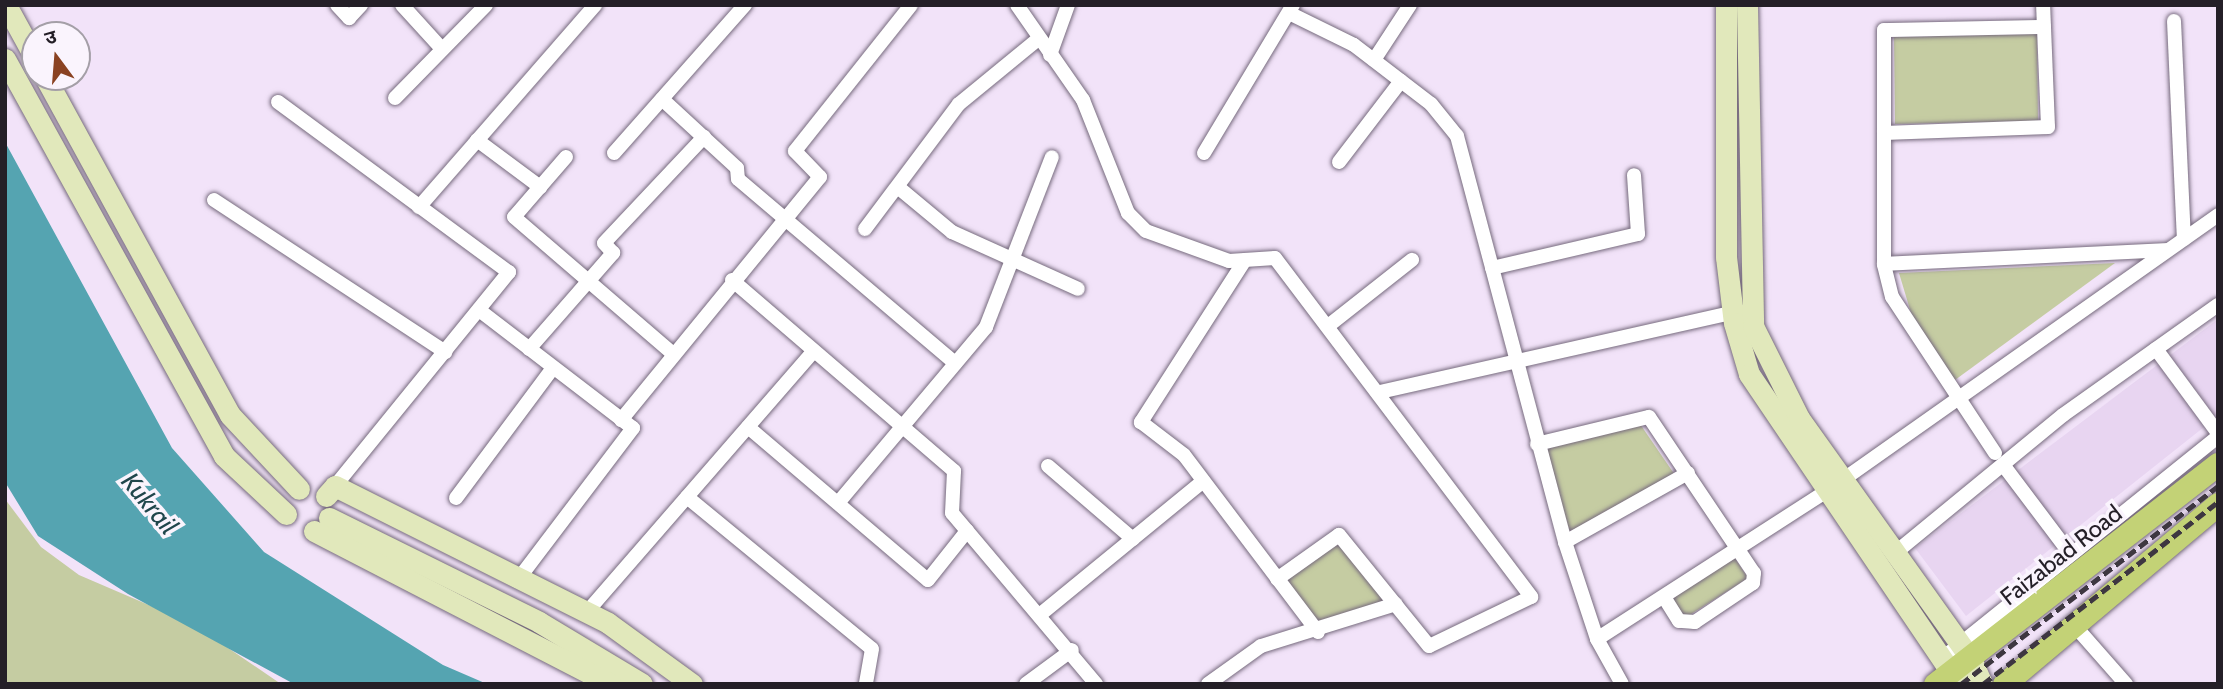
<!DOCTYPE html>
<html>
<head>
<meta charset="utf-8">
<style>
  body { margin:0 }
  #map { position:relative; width:2223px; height:689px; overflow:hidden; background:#f2e3f9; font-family:Cabin,"Noto Sans Devanagari",sans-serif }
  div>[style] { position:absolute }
  .built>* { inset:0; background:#e8d5f1 }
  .green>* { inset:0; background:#c5cca2 }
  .water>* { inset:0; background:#55a4b1 }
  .roads { filter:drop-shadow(0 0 2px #766a7d) drop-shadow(0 0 2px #766a7d) }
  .street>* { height:14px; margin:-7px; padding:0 7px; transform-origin:7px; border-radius:7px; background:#fff }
  .secondary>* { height:21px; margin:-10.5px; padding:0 10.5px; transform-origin:10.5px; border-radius:10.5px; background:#e1e8bb }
  .primary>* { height:23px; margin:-11.5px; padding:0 11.5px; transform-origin:11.5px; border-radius:11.5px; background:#c3d276 }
  .rail>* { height:4.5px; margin-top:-2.25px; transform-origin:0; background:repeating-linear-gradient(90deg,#3e3741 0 10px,transparent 0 15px) }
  span { translate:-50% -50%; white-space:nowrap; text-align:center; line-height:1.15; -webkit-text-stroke:7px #faf4fd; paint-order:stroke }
  .street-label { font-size:24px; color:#241f27 }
  .water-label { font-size:26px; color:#20464c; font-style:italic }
  .frame { position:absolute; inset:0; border:7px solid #241f27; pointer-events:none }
  .north { position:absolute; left:21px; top:21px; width:70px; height:70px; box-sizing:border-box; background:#faf4fd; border:2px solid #a49fa7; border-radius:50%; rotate:344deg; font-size:19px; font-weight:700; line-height:28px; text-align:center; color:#241f27 }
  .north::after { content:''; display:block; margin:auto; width:24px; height:32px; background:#8a4222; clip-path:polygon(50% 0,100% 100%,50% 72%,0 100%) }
</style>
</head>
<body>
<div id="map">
  <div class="built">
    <i style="clip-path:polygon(2218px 319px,2218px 416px,1966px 616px,1915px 548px)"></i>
  </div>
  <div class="green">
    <i style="clip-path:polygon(2037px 34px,2038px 121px,1895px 124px,1894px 37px)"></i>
    <i style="clip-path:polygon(2115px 263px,1955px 380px,1911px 313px,1899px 273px)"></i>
    <i style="clip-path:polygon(1640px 424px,1675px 475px,1569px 534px,1543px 447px)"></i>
    <i style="clip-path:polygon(5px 499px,41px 547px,79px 575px,193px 624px,281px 684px,5px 684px)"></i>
    <i style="clip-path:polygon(1337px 540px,1387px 603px,1321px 627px,1284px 580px)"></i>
    <i style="clip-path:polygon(1734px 557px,1748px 578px,1685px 618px,1671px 597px)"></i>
  </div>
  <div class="water">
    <i style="clip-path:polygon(5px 142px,172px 448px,264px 552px,443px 665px,487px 684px,294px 684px,128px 594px,38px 536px,5px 482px)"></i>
  </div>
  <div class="roads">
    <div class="street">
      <i style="left:337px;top:5px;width:18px;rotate:47deg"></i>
      <i style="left:349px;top:18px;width:18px;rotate:-47deg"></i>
      <i style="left:402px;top:5px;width:59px;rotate:47.7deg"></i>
      <i style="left:1017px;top:5px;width:116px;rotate:55.2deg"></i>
      <i style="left:1083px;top:100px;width:122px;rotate:68.3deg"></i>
      <i style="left:1128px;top:213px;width:25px;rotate:45deg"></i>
      <i style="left:1146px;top:231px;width:88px;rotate:19.9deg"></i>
      <i style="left:1229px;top:261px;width:46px;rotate:-3.7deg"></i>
      <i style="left:1275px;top:258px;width:425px;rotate:52.9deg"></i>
      <i style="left:1531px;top:597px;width:113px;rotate:154.3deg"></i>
      <i style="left:1429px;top:646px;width:143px;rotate:-129deg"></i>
      <i style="left:1339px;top:535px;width:76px;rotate:144.6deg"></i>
      <i style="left:1289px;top:13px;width:72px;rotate:26.2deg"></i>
      <i style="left:1354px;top:45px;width:97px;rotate:37.5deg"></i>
      <i style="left:1431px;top:104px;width:41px;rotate:50.9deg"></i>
      <i style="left:1457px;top:136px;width:420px;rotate:75.1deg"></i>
      <i style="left:1565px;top:542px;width:102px;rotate:71.7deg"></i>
      <i style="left:1597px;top:639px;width:51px;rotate:60.9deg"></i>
      <i style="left:2174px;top:21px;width:218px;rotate:87.4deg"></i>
      <i style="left:1050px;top:55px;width:53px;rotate:-70.2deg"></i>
      <i style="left:1374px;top:60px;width:66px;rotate:-56.8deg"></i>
      <i style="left:395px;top:98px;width:130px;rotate:-45.6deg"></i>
      <i style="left:662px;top:99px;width:102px;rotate:42.6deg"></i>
      <i style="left:737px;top:168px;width:11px;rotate:85deg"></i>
      <i style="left:738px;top:179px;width:285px;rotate:40.3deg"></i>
      <i style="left:278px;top:102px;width:287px;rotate:36.4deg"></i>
      <i style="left:509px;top:272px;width:276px;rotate:129.1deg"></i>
      <i style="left:1884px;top:133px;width:164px;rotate:-2.1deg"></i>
      <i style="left:2048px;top:127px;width:122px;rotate:-92.3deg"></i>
      <i style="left:477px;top:140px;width:79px;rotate:36.7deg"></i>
      <i style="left:614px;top:153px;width:198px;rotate:-48.5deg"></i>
      <i style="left:1204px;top:153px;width:173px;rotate:-59deg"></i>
      <i style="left:566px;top:157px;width:79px;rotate:130.9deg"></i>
      <i style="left:514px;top:217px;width:210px;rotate:40.7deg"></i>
      <i style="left:1339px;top:162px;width:102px;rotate:-52.6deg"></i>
      <i style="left:899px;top:188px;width:69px;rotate:39.7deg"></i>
      <i style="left:952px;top:232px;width:138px;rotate:24.3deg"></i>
      <i style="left:214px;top:200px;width:277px;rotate:33.3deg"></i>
      <i style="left:419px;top:207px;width:268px;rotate:-48.9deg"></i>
      <i style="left:865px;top:229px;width:156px;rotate:-53.1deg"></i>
      <i style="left:959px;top:104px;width:102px;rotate:-39.4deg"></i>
      <i style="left:1245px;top:260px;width:193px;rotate:122.7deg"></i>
      <i style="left:1141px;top:422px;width:54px;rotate:37.5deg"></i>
      <i style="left:1184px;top:455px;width:222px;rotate:52.9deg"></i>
      <i style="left:1884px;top:264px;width:283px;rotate:-2.8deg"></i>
      <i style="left:1492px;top:268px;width:150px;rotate:-13.1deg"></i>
      <i style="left:1638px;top:234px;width:59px;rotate:-93.9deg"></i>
      <i style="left:732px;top:280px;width:293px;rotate:40.7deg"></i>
      <i style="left:954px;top:471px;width:42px;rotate:92.7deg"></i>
      <i style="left:952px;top:513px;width:224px;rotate:49.9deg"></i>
      <i style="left:479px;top:310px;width:194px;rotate:37.5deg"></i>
      <i style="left:633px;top:428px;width:192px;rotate:127.2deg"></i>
      <i style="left:1328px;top:326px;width:107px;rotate:-38.2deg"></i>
      <i style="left:529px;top:349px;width:128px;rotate:-48.8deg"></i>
      <i style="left:613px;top:253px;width:13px;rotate:-132deg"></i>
      <i style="left:604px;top:243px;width:146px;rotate:-46.7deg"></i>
      <i style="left:2156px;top:349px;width:104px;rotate:53.6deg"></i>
      <i style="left:1380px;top:392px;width:368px;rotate:-12.7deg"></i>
      <i style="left:621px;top:420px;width:314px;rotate:-50.7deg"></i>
      <i style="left:820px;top:177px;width:36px;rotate:-134deg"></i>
      <i style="left:795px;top:151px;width:186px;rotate:-51.5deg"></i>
      <i style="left:748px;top:427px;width:236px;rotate:40.4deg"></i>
      <i style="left:928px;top:580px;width:63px;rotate:-51.5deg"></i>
      <i style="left:1537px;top:444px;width:115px;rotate:-13.6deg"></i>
      <i style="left:1649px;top:417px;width:188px;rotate:56.1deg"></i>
      <i style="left:1754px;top:573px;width:10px;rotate:96deg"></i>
      <i style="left:1753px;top:583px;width:70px;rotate:146.1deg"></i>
      <i style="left:1695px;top:622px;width:16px;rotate:-176deg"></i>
      <i style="left:1679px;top:621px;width:28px;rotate:-122deg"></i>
      <i style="left:1995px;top:453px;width:187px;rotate:-123.4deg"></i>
      <i style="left:1892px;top:297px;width:34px;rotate:-104deg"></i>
      <i style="left:1884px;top:264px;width:234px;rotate:-90deg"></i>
      <i style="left:1884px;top:30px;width:160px;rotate:-1.1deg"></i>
      <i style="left:1048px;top:466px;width:112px;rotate:40.7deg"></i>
      <i style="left:2004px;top:466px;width:111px;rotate:53deg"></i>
      <i style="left:687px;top:497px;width:239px;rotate:39.4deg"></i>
      <i style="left:872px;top:649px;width:36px;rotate:100deg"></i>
      <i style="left:456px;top:498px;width:162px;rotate:-53.3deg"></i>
      <i style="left:838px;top:503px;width:230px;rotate:-49.9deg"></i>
      <i style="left:986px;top:327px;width:182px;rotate:-68.8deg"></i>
      <i style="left:1565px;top:542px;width:141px;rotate:-29.3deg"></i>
      <i style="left:1895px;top:553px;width:217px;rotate:-39.4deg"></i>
      <i style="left:2063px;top:415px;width:190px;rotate:-35.4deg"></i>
      <i style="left:586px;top:613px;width:347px;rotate:-49deg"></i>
      <i style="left:1042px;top:613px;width:208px;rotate:-39.3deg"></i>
      <i style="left:2074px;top:625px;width:79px;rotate:48.6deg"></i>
      <i style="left:1597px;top:639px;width:274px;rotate:-32.8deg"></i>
      <i style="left:1827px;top:491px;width:479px;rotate:-35.2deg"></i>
      <i style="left:1944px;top:657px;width:351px;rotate:-38.8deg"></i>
      <i style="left:1026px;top:684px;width:57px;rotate:-36.5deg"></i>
      <i style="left:1208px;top:684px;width:65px;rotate:-35.6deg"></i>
      <i style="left:1261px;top:646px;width:141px;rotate:-17.3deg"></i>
    </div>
    <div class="secondary">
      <i style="left:6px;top:5px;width:60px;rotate:61.3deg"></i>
      <i style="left:1726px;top:5px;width:252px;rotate:90deg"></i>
      <i style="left:1726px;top:257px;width:66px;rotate:83.1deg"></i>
      <i style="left:1734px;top:323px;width:53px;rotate:73.6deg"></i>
      <i style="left:1749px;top:374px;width:360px;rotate:55.9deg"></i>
      <i style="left:1951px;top:672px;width:21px;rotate:35deg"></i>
      <i style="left:1747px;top:5px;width:321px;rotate:88.9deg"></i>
      <i style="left:1753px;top:326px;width:103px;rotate:63.4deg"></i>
      <i style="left:1799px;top:418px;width:296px;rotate:54.5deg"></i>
      <i style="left:1971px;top:659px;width:27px;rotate:66deg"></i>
      <i style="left:5px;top:59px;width:453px;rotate:61.1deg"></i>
      <i style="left:224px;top:456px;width:85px;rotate:43.1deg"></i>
      <i style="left:45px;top:77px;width:385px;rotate:61.3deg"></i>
      <i style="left:230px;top:415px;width:101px;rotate:47deg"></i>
      <i style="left:326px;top:496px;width:13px;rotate:-48deg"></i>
      <i style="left:335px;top:486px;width:305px;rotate:26.6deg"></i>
      <i style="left:608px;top:623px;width:104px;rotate:36deg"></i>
      <i style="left:329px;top:518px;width:234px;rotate:26.3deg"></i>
      <i style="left:539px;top:622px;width:120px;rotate:31deg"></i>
      <i style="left:314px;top:531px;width:334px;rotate:27.3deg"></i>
    </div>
    <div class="primary">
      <i style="left:1935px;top:684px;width:358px;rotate:-37.9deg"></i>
      <i style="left:2004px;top:684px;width:280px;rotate:-40.1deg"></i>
    </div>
  </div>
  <div class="rail">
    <i style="left:1961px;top:684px;width:324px;rotate:-37.6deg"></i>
    <i style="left:1983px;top:684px;width:297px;rotate:-37.8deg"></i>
  </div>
  <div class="street-label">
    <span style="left:2061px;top:555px;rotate:-38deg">Faizabad Road</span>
  </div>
  <div class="water-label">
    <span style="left:149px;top:504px;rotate:50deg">Kukrail</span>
  </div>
  <div class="frame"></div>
  <div class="north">उ</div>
</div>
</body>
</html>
